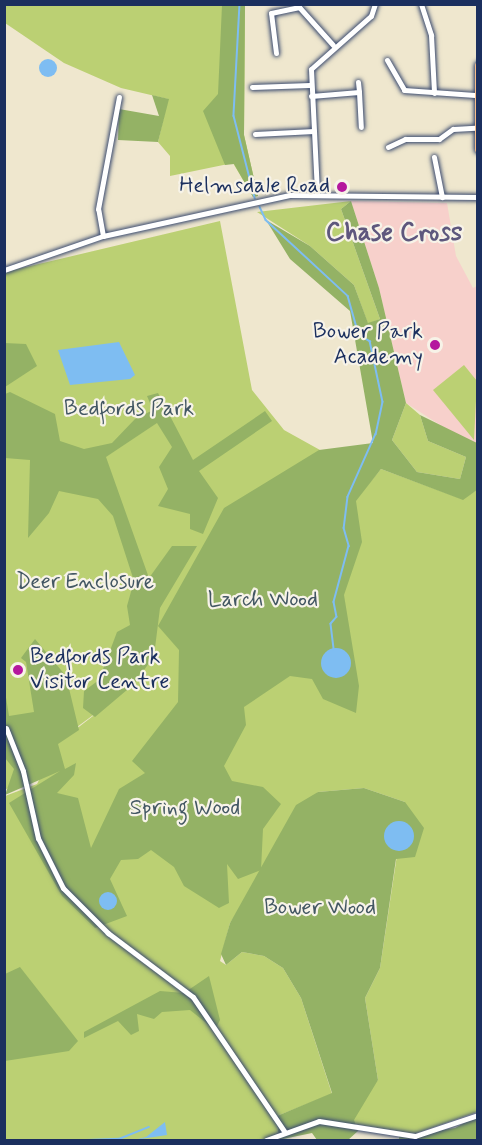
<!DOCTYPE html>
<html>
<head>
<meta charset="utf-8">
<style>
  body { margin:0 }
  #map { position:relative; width:482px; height:1145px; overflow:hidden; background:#efe7ce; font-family:Mynerve,sans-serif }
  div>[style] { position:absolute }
  .built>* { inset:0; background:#f7d0cb }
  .green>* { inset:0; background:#bbd073 }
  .forest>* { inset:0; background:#94b265 }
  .water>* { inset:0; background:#7ebdf2 }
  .round { border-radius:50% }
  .stream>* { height:1.5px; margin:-0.75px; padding:0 0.75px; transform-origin:0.75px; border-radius:0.75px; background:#7ebdf2 }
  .roads { filter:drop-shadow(0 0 2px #3b4b6f) drop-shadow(0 0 2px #3b4b6f) }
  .minor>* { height:5px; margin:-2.5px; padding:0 2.5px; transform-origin:2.5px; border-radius:2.5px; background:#fff }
  .major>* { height:7px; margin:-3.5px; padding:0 3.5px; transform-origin:3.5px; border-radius:3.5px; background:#f8bd89 }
  .dots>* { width:16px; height:16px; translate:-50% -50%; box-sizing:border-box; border:3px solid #f7f3e8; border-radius:50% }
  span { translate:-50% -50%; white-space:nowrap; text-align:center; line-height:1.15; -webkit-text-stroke:4.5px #f7f3e8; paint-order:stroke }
  .poi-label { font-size:22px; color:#1b2f5e }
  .right { translate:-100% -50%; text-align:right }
  .left { translate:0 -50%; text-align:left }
  .park-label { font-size:22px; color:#435763 }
  .quarter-label { font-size:26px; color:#5e577d; font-weight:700 }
  .frame { position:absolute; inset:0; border:6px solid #1b2f5e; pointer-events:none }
</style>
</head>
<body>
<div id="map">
  <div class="built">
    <i style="clip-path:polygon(351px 201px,447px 203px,456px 256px,473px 288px,477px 286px,477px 443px,462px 439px,406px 403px,379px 288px)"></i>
  </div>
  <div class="green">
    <i style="clip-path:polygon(5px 5px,245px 5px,244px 135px,258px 196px,253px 197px,233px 163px,170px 176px,170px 156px,158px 142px,168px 99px,121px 88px,64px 63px,5px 23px)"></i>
    <i style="clip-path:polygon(351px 201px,341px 209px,380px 319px,368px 324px,354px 285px,310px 246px,257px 212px)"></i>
    <i style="clip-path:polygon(220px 221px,252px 390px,284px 430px,320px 450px,356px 499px,381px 469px,462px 499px,477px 490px,477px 1112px,414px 1134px,329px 1120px,378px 1080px,365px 998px,380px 968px,405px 802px,364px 788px,318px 792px,230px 923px,220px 961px,226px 965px,242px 952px,264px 956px,283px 968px,301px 998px,332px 1094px,277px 1116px,278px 1140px,5px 1140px,5px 796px,37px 784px,58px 743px,119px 696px,54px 744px,29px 773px,5px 790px,5px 272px)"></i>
    <i style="clip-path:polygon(464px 365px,477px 381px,474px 440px,433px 390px)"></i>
    <i style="clip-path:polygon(406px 403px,420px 415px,428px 441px,466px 457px,460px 479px,417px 472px,392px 440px)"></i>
  </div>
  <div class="forest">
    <i style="clip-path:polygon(222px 5px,245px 5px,244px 135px,258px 196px,253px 197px,234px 164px,225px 165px,203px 111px,218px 94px)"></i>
    <i style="clip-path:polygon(152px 95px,169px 99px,158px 142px,118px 140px,119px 109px,159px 116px)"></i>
    <i style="clip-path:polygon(351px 201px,379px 288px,406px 403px,392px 440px,417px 472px,460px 479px,466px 457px,428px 441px,420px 415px,477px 443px,477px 490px,463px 500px,381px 469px,356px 501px,362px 542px,344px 595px,359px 686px,356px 713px,323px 699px,312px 679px,290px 676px,244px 707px,246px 725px,224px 766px,232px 781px,263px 787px,281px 804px,263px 829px,261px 870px,238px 879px,227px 864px,229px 903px,219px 908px,184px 886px,174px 867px,151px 850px,138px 859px,121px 860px,110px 879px,127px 916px,95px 928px,62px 896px,9px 803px,60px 771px,5px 795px,14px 769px,5px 758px,4px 685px,9px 716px,34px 712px,26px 662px,21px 658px,35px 639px,66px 676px,79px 730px,58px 744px,65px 769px,76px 763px,74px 775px,57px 793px,78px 798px,91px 848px,119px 789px,145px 773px,132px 761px,178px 702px,179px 650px,158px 626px,224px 508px,319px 450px,373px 443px,350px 311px,290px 259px,266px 220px,310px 246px,354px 285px,368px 323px,380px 319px,341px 209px)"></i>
    <i style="clip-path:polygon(4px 343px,26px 344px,37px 366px,5px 387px)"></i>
    <i style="clip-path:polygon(10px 392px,55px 414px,60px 441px,84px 449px,112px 443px,135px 419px,153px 410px,147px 396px,158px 393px,193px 460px,265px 411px,272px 421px,199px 471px,218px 498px,203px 534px,190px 529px,190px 514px,158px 506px,168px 489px,159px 467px,172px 447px,157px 423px,106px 457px,149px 578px,172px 546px,197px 546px,160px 608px,154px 656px,134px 684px,95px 717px,83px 708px,84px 691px,99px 680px,117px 632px,130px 625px,127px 606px,134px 581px,113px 516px,98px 499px,59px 491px,49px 513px,28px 538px,30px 460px,5px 458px,5px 394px)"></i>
    <i style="clip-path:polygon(364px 788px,405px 802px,424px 828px,415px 857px,396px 859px,380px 968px,365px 998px,378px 1080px,354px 1120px,358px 1131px,348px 1140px,317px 1140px,312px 1133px,278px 1140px,277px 1116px,332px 1093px,301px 998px,283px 968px,264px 956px,242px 952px,226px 965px,221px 954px,230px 923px,296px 805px,318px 792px)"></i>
    <i style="clip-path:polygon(20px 967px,78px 1041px,69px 1051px,5px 1061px,5px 974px)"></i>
    <i style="clip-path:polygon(209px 976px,220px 1020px,215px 1030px,190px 1010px,162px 1012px,154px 1019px,137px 1014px,139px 1031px,131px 1035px,118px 1021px,84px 1038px,84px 1032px,160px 991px,184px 993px)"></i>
    <i style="clip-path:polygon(477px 1116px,477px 1140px,399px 1140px,399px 1136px,455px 1128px)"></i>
  </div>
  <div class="water">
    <i class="round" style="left:39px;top:59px;width:18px;height:18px"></i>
    <i style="clip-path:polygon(119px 342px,135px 375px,130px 379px,70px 385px,58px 350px)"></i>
    <i class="round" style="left:321px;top:648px;width:30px;height:30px"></i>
    <i class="round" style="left:384px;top:821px;width:30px;height:30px"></i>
    <i class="round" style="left:99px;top:892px;width:18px;height:18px"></i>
    <i style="clip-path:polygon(165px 1122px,167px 1135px,134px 1140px,146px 1137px)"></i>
  </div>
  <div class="stream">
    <i style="left:240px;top:4px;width:112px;rotate:93.1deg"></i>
    <i style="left:234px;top:116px;width:85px;rotate:75.6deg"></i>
    <i style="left:260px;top:207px;width:14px;rotate:65deg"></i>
    <i style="left:266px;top:220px;width:112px;rotate:42.8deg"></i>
    <i style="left:348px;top:296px;width:41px;rotate:74.2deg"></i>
    <i style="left:359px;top:335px;width:13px;rotate:29deg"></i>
    <i style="left:370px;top:341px;width:62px;rotate:78deg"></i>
    <i style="left:383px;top:402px;width:33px;rotate:102deg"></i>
    <i style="left:376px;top:434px;width:69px;rotate:114deg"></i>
    <i style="left:348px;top:497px;width:31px;rotate:97deg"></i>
    <i style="left:344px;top:528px;width:19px;rotate:74deg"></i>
    <i style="left:349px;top:546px;width:58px;rotate:105deg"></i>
    <i style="left:334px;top:602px;width:15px;rotate:79deg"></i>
    <i style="left:337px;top:617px;width:9px;rotate:131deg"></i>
    <i style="left:331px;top:624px;width:26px;rotate:83deg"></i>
    <i style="left:87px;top:1140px;width:32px;rotate:-2deg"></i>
    <i style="left:119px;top:1139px;width:32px;rotate:-22deg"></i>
  </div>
  <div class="roads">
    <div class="minor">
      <i style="left:421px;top:4px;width:33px;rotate:72deg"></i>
      <i style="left:431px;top:35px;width:58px;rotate:87deg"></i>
      <i style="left:276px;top:53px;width:40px;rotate:-97.1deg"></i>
      <i style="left:271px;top:13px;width:29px;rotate:-12deg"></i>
      <i style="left:299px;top:7px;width:51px;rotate:48.2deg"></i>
      <i style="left:387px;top:60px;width:34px;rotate:60deg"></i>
      <i style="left:404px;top:90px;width:71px;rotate:4deg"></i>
      <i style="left:358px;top:82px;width:10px;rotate:84deg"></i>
      <i style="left:252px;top:87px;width:58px;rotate:-2deg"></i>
      <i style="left:311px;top:96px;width:48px;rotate:-4.8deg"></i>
      <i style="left:359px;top:92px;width:35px;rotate:87deg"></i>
      <i style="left:255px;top:134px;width:59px;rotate:-2.9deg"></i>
      <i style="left:388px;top:147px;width:19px;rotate:-25deg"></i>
      <i style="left:405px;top:139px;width:34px"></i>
      <i style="left:439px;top:139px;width:17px;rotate:-36deg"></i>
      <i style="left:453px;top:129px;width:22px;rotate:-3deg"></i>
      <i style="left:434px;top:157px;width:41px;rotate:78.7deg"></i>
      <i style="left:317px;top:192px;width:123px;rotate:-92.8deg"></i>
      <i style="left:311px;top:69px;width:80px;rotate:-41.5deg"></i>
      <i style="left:371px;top:16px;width:13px;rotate:-72deg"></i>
      <i style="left:103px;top:236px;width:27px;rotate:-100deg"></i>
      <i style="left:98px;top:209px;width:114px;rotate:-79.4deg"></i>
      <i style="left:4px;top:270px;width:105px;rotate:-19deg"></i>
      <i style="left:103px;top:236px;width:191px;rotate:-12.4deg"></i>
      <i style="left:290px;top:195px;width:188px;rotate:0.6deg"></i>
      <i style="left:6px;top:728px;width:46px;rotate:68.4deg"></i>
      <i style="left:23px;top:771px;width:69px;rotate:77.4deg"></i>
      <i style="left:38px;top:838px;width:56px;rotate:63.4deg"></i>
      <i style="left:63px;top:888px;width:64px;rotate:45deg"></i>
      <i style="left:108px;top:933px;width:106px;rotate:37deg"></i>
      <i style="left:193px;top:997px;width:162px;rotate:55.8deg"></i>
      <i style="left:266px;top:1140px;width:56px;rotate:-19.7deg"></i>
      <i style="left:319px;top:1121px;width:97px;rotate:8.9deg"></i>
      <i style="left:415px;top:1136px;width:66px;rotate:-18.4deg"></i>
    </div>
    <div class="major">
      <i style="left:478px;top:65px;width:84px;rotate:90deg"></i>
    </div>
  </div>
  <div class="dots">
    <i style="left:342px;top:187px;background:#b5179e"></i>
    <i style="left:435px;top:345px;background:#b5179e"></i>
    <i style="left:18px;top:670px;background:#b5179e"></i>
  </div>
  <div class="poi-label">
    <span class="right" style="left:330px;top:187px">Helmsdale Road</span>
    <span class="right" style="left:423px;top:345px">Bower Park<br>Academy</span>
    <span class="left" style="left:30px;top:670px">Bedfords Park<br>Visitor Centre</span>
  </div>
  <div class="park-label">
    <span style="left:129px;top:410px">Bedfords Park</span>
    <span style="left:85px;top:583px">Deer Enclosure</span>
    <span style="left:263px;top:601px">Larch Wood</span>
    <span style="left:185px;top:809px">Spring Wood</span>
    <span style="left:320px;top:909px">Bower Wood</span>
  </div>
  <div class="quarter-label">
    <span style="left:394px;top:234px">Chase Cross</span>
  </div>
  <div class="frame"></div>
</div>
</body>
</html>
